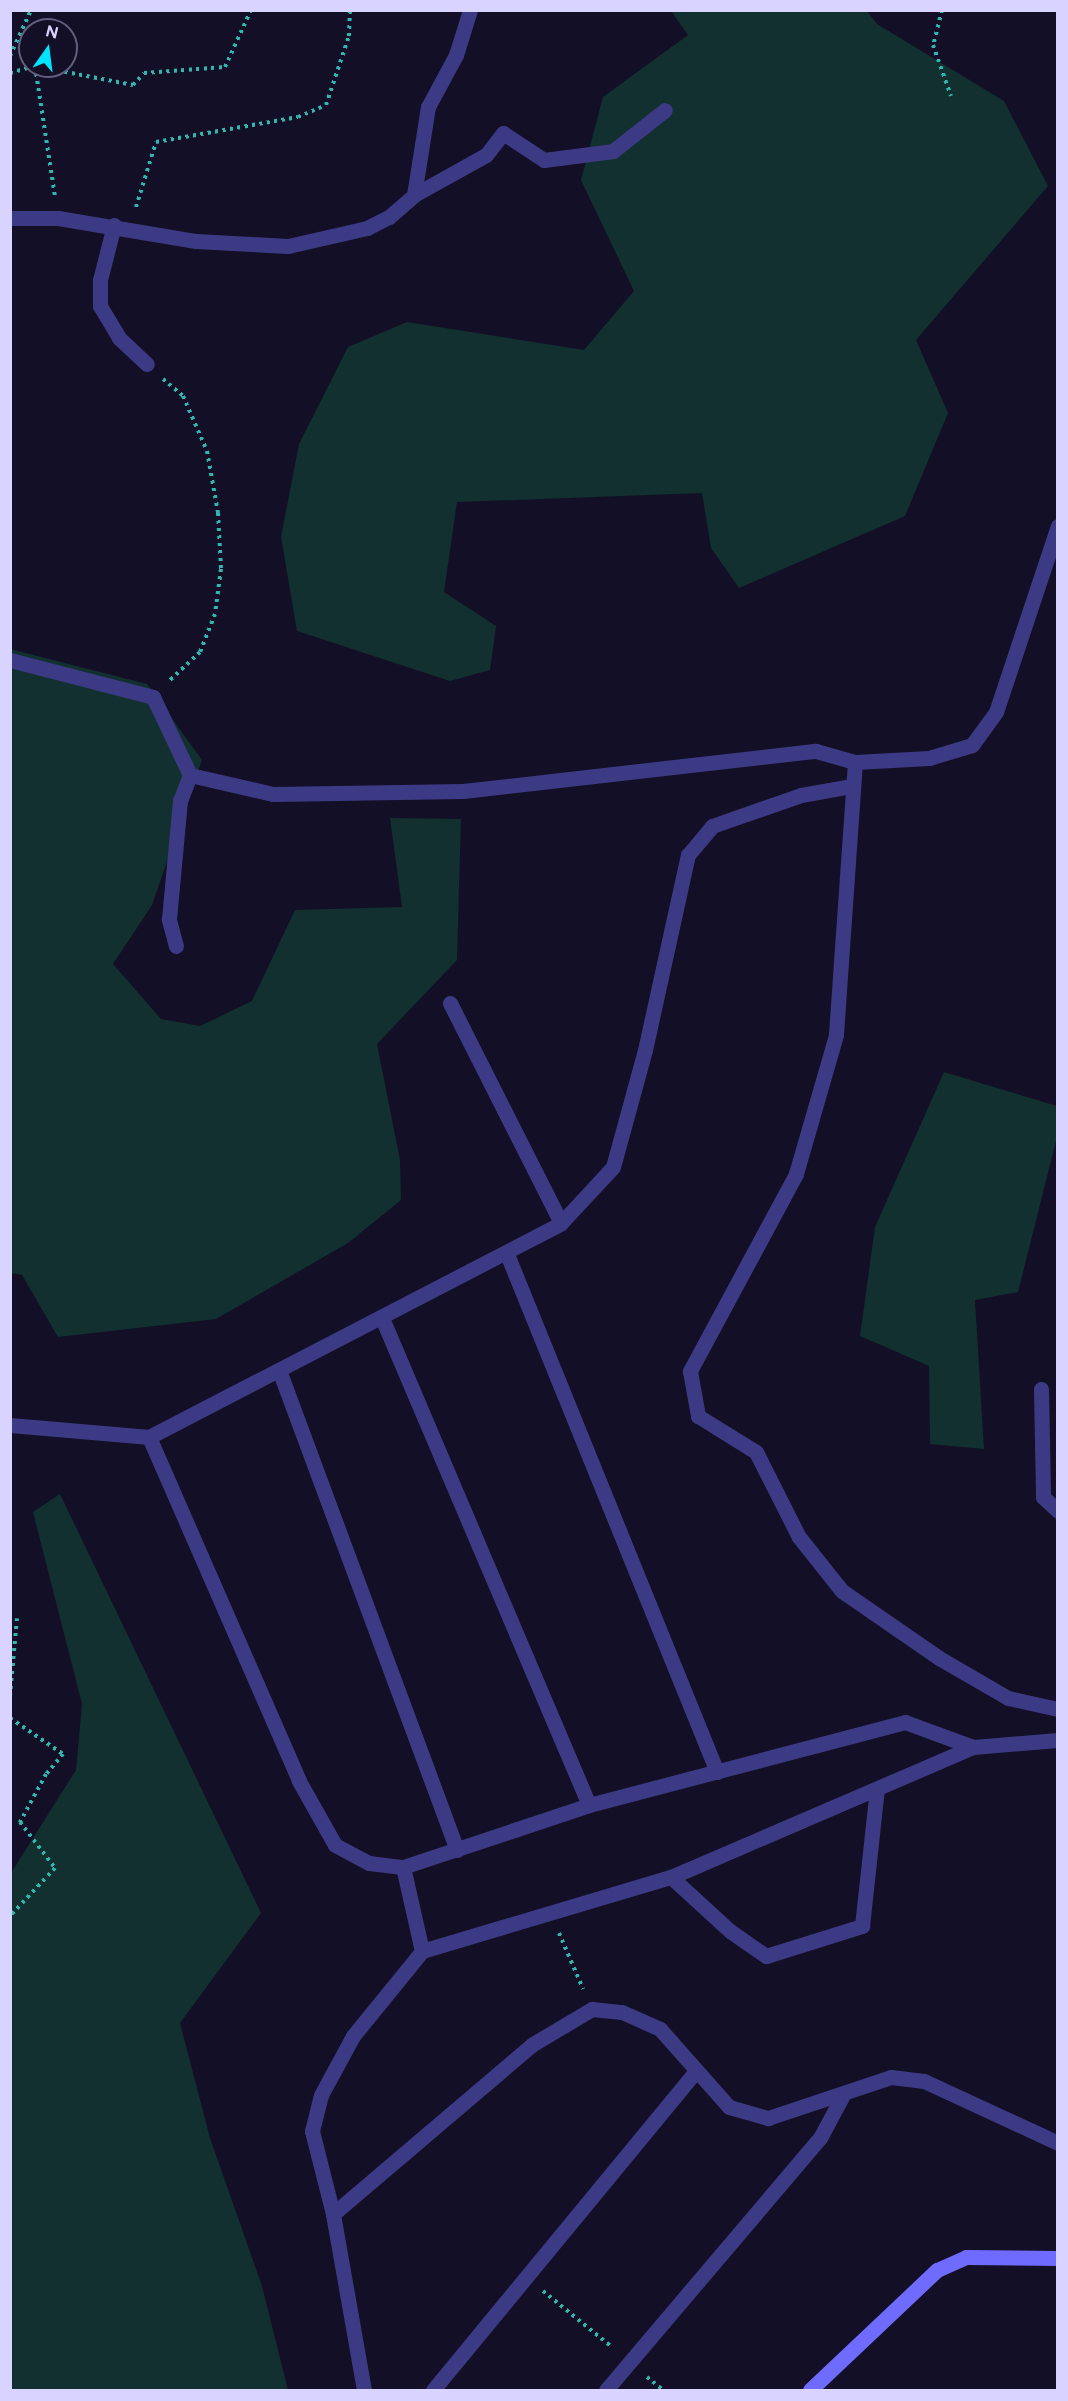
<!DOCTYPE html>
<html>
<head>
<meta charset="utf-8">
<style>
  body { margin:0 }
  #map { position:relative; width:1068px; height:2401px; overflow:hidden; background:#130f26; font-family:Figtree,sans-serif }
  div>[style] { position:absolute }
  .green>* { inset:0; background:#12302f }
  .path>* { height:4px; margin-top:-2px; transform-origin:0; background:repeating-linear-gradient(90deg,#2fb8b0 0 3px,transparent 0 7.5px) }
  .lane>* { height:15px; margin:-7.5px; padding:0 7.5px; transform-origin:7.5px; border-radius:7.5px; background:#3d3a85 }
  .street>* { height:15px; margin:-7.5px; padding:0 7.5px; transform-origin:7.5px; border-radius:7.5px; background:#3d3a85 }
  .secondary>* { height:15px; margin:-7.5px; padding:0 7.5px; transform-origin:7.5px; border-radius:7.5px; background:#6f6bff }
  span { translate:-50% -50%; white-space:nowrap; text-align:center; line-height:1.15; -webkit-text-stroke:6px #130f26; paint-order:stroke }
  .frame { position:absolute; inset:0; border:12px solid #d9d4ff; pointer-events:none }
  .north { position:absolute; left:18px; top:18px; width:60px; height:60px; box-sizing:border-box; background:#130f26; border:2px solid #625e7d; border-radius:50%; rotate:14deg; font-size:16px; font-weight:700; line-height:24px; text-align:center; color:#d9d4ff }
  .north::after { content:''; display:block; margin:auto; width:21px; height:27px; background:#00e5ff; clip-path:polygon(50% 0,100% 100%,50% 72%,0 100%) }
</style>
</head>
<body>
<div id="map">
  <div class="green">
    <i style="clip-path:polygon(671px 11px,867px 11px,877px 24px,1004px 101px,1048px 186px,916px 340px,948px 413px,905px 516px,739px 588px,711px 548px,702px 493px,457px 502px,444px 592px,496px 626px,490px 670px,450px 681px,297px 631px,281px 537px,299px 444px,348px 347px,407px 322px,584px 350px,634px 291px,581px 180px,603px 97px,688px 35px)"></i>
    <i style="clip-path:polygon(10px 649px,147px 684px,202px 760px,152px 905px,113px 964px,161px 1019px,200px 1026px,252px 1001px,295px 910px,402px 907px,390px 818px,461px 819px,457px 960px,377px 1044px,400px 1160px,401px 1200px,348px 1243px,216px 1319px,58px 1337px,22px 1275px,11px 1273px)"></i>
    <i style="clip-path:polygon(944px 1072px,1057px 1106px,1057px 1137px,1018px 1292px,975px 1300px,984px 1449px,930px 1444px,929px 1366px,860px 1336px,875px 1227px)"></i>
    <i style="clip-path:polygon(60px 1494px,261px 1913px,180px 2023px,210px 2138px,262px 2286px,288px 2390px,11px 2390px,11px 1873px,76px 1770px,82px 1704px,33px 1512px)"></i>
  </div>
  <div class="path">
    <i style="left:942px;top:10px;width:36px;rotate:104deg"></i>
    <i style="left:933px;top:45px;width:54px;rotate:70.6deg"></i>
    <i style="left:10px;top:56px;width:51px;rotate:-65.5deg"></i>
    <i style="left:35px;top:66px;width:100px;rotate:11deg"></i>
    <i style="left:133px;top:85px;width:16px;rotate:-47deg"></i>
    <i style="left:144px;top:73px;width:81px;rotate:-4.2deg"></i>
    <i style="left:225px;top:67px;width:63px;rotate:-65.5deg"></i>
    <i style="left:35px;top:66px;width:132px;rotate:81.3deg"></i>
    <i style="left:10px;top:73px;width:26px;rotate:-16deg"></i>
    <i style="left:136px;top:207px;width:68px;rotate:-72.9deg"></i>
    <i style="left:156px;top:142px;width:144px;rotate:-10deg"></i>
    <i style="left:298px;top:117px;width:30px;rotate:-23deg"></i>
    <i style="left:326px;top:105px;width:73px;rotate:-71.6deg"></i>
    <i style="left:349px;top:36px;width:26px;rotate:-88deg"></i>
    <i style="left:163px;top:379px;width:26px;rotate:40deg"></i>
    <i style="left:183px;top:396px;width:60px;rotate:66.4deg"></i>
    <i style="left:207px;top:451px;width:63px;rotate:79.9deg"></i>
    <i style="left:218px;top:513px;width:56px;rotate:86.9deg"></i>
    <i style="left:221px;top:569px;width:45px;rotate:97.6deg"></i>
    <i style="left:215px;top:614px;width:41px;rotate:111.5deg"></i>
    <i style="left:200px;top:652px;width:42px;rotate:136.9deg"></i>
    <i style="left:10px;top:1696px;width:78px;rotate:-84.9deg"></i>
    <i style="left:10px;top:1718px;width:64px;rotate:34.2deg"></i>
    <i style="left:63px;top:1754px;width:26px;rotate:130deg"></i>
    <i style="left:46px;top:1774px;width:55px;rotate:118.4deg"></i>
    <i style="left:20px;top:1822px;width:58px;rotate:52.7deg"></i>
    <i style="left:55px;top:1868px;width:66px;rotate:133.2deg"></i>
    <i style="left:559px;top:1933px;width:61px;rotate:66.8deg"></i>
    <i style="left:543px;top:2291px;width:89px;rotate:39.1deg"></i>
    <i style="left:647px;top:2377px;width:21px;rotate:39deg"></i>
  </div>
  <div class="lane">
    <i style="left:414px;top:195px;width:82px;rotate:-29.1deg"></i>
    <i style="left:486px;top:155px;width:28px;rotate:-52deg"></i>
    <i style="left:503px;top:133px;width:49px;rotate:33.4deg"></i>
    <i style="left:544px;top:160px;width:70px;rotate:-7.4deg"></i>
    <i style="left:613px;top:151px;width:66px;rotate:-38.3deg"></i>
    <i style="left:114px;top:225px;width:57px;rotate:104.3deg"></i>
    <i style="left:100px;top:280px;width:26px;rotate:90deg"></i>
    <i style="left:100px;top:306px;width:37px;rotate:59deg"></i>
    <i style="left:119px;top:338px;width:38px;rotate:43deg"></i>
    <i style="left:367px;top:228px;width:25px;rotate:-27deg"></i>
    <i style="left:389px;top:217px;width:33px;rotate:-41deg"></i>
    <i style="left:414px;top:195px;width:89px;rotate:-81deg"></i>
    <i style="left:428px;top:107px;width:59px;rotate:-61.7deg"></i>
    <i style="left:456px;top:55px;width:47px;rotate:-72.7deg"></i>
    <i style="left:10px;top:660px;width:148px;rotate:14.5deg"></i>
    <i style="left:153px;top:697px;width:86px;rotate:64.6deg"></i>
    <i style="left:190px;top:775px;width:85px;rotate:12.9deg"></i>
    <i style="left:176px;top:946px;width:28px;rotate:-105deg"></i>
    <i style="left:169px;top:919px;width:119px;rotate:-84.7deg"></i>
    <i style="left:180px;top:801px;width:28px;rotate:-69deg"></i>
    <i style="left:450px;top:1003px;width:246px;rotate:63.2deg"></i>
  </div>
  <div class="street">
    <i style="left:10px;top:218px;width:48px"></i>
    <i style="left:58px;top:218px;width:140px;rotate:9.5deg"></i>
    <i style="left:196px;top:241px;width:92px;rotate:3.1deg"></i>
    <i style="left:288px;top:246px;width:81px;rotate:-12.8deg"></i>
    <i style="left:855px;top:762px;width:274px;rotate:94deg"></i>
    <i style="left:836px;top:1035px;width:145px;rotate:106.1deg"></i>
    <i style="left:796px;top:1174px;width:224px;rotate:118.3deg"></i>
    <i style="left:690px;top:1371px;width:46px;rotate:79.9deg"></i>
    <i style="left:698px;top:1416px;width:68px;rotate:31.8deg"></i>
    <i style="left:756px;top:1452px;width:95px;rotate:63.2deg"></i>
    <i style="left:799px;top:1537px;width:69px;rotate:51.5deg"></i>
    <i style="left:842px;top:1591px;width:118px;rotate:34.6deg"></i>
    <i style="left:939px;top:1658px;width:80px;rotate:30.1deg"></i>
    <i style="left:1008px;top:1698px;width:51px;rotate:12.4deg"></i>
    <i style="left:273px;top:794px;width:190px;rotate:-0.9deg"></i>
    <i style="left:463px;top:791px;width:355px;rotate:-6.5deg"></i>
    <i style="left:816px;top:751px;width:41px;rotate:15.8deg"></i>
    <i style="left:855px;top:762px;width:74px;rotate:-3.1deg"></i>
    <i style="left:929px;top:758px;width:45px;rotate:-16.8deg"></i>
    <i style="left:972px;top:745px;width:41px;rotate:-54deg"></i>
    <i style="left:996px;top:712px;width:196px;rotate:-71.6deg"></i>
    <i style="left:507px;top:1254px;width:559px;rotate:67.93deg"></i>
    <i style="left:382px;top:1318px;width:529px;rotate:66.97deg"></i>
    <i style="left:279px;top:1370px;width:512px;rotate:69.65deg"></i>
    <i style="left:1041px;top:1389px;width:108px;rotate:88.9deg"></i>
    <i style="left:1043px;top:1497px;width:21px;rotate:43deg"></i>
    <i style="left:10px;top:1425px;width:140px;rotate:4.9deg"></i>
    <i style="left:149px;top:1437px;width:464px;rotate:-27.4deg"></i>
    <i style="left:561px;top:1223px;width:76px;rotate:-47.1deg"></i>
    <i style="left:613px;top:1167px;width:121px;rotate:-74.7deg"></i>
    <i style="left:645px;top:1050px;width:200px;rotate:-77.6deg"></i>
    <i style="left:688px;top:855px;width:38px;rotate:-50deg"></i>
    <i style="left:712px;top:826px;width:94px;rotate:-19.2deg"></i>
    <i style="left:801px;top:795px;width:52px;rotate:-10deg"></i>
    <i style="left:149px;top:1437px;width:375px;rotate:66.4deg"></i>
    <i style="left:299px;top:1781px;width:73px;rotate:60.6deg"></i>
    <i style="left:335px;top:1845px;width:38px;rotate:28deg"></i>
    <i style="left:369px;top:1863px;width:34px;rotate:7deg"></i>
    <i style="left:403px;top:1867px;width:196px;rotate:-18.4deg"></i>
    <i style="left:589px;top:1805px;width:327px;rotate:-14.7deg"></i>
    <i style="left:905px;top:1722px;width:72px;rotate:20.2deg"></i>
    <i style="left:973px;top:1747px;width:85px;rotate:-4.7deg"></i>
    <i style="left:671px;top:1877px;width:80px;rotate:42.5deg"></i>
    <i style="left:730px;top:1931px;width:44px;rotate:34.8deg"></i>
    <i style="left:766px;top:1956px;width:101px;rotate:-17.4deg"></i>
    <i style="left:862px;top:1926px;width:138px;rotate:-83.8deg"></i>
    <i style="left:422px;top:1951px;width:260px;rotate:-16.6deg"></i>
    <i style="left:671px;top:1877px;width:329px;rotate:-23.3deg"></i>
    <i style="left:333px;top:2214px;width:262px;rotate:-40.4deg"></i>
    <i style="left:533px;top:2044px;width:69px;rotate:-30.7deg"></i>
    <i style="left:592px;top:2009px;width:30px;rotate:6deg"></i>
    <i style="left:622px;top:2012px;width:42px;rotate:24.1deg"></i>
    <i style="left:660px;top:2029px;width:104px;rotate:48.5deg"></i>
    <i style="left:729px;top:2107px;width:41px;rotate:15.8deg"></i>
    <i style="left:768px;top:2118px;width:130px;rotate:-18.4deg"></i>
    <i style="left:891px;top:2077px;width:33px;rotate:7deg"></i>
    <i style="left:924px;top:2081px;width:148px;rotate:24.8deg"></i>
    <i style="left:364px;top:2390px;width:179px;rotate:-100deg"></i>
    <i style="left:333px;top:2214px;width:86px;rotate:-104.2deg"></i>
    <i style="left:312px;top:2131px;width:37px;rotate:-76deg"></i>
    <i style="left:321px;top:2095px;width:67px;rotate:-61.5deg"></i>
    <i style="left:353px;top:2036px;width:109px;rotate:-50.9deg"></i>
    <i style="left:422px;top:1951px;width:86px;rotate:-102.7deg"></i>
    <i style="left:433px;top:2390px;width:413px;rotate:-50.5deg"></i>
    <i style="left:606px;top:2390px;width:331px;rotate:-49.7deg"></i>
    <i style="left:820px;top:2138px;width:47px;rotate:-61.8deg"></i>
  </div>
  <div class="secondary">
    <i style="left:810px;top:2390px;width:175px;rotate:-43.4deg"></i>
    <i style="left:937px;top:2270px;width:32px;rotate:-24deg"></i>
    <i style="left:966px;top:2257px;width:92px;rotate:0.6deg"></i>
  </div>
  <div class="frame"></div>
  <div class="north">N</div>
</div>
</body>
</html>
